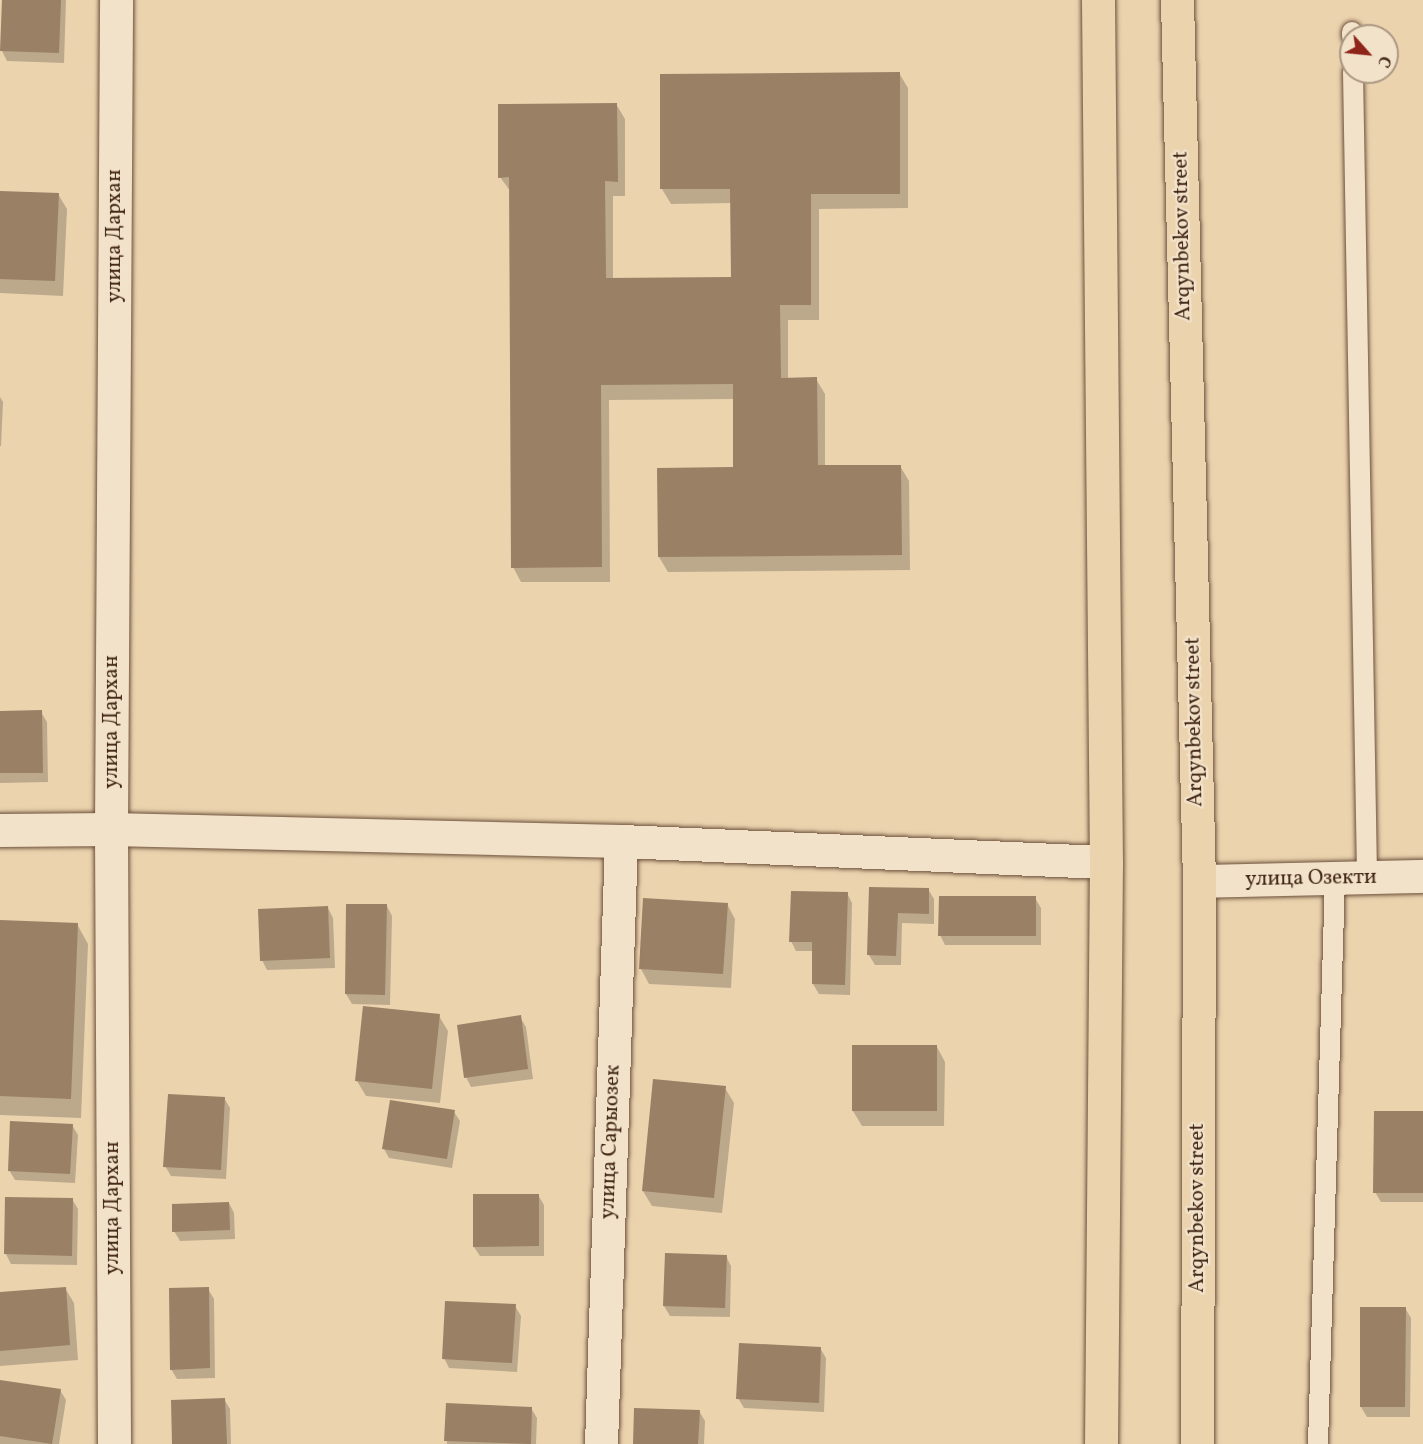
<!DOCTYPE html>
<html>
<head>
<meta charset="utf-8">
<style>
  body { margin:0 }
  #map { position:relative; width:1423px; height:1444px; overflow:hidden; background:#ebd3ae; font-family:Vollkorn,serif }
  div>[style] { position:absolute }
  .shadow>* { inset:0; background:#0003 }
  .building>* { inset:0; background:#9a8065 }
  .roads { filter:drop-shadow(0 0 2px #6c513b) drop-shadow(0 0 2px #6c513b) }
  .lane>* { height:20px; margin:-10px; padding:0 10px; transform-origin:10px; border-radius:10px; background:#f2e2ca }
  .street>* { height:33px; margin:-16.5px; padding:0 16.5px; transform-origin:16.5px; border-radius:16.5px; background:#f2e2ca }
  .primary>* { height:33px; margin:-16.5px; padding:0 16.5px; transform-origin:16.5px; border-radius:16.5px; background:#ebd3ae }
  span { translate:-50% -50%; white-space:nowrap; text-align:center; line-height:1.15; -webkit-text-stroke:4.5px #f2e2ca; paint-order:stroke }
  .street-label { font-size:21px; color:#422615 }
  .north { position:absolute; left:1339px; top:24px; width:60px; height:60px; box-sizing:border-box; background:#f2e2ca; border:2px solid #ac9782; border-radius:50%; rotate:117deg; font-size:16px; font-weight:700; line-height:24px; text-align:center; color:#422615 }
  .north::after { content:''; display:block; margin:auto; width:21px; height:27px; background:#8f2418; clip-path:polygon(50% 0,100% 100%,50% 72%,0 100%) }
</style>
</head>
<body>
<div id="map">
  <div class="shadow">
    <i style="clip-path:polygon(3px 0,66px 0,64px 63px,7px 61px,2px 51px)"></i>
    <i style="clip-path:polygon(899px 73px,908px 88px,908px 208px,819px 209px,819px 320px,788px 320px,788px 379px,816px 379px,825px 394px,825px 467px,900px 466px,909px 481px,910px 570px,668px 572px,659px 557px,734px 469px,734px 399px,609px 400px,610px 582px,521px 582px,513px 567px,511px 192px,500px 177px,616px 104px,625px 119px,625px 196px,613px 196px,613px 279px,732px 278px,732px 203px,671px 204px,662px 189px)"></i>
    <i style="clip-path:polygon(0 192px,58px 194px,67px 209px,63px 296px,0 293px)"></i>
    <i style="clip-path:polygon(0 397px,3px 402px,1px 446px,0 446px)"></i>
    <i style="clip-path:polygon(0 712px,41px 712px,47px 722px,48px 782px,0 783px)"></i>
    <i style="clip-path:polygon(871px 888px,928px 889px,934px 899px,934px 924px,902px 923px,901px 965px,875px 965px,869px 955px)"></i>
    <i style="clip-path:polygon(847px 893px,852px 903px,850px 995px,819px 994px,813px 984px,814px 951px,796px 951px,791px 941px)"></i>
    <i style="clip-path:polygon(1035px 898px,1041px 908px,1041px 945px,945px 945px,940px 935px)"></i>
    <i style="clip-path:polygon(727px 904px,735px 919px,731px 988px,649px 984px,641px 969px)"></i>
    <i style="clip-path:polygon(348px 905px,387px 906px,392px 916px,390px 1005px,352px 1004px,346px 994px)"></i>
    <i style="clip-path:polygon(328px 908px,333px 918px,335px 968px,267px 970px,262px 960px)"></i>
    <i style="clip-path:polygon(0 921px,77px 924px,88px 944px,81px 1118px,0 1115px)"></i>
    <i style="clip-path:polygon(439px 1016px,448px 1031px,440px 1103px,366px 1096px,357px 1081px)"></i>
    <i style="clip-path:polygon(520px 1017px,526px 1027px,533px 1079px,471px 1087px,466px 1077px)"></i>
    <i style="clip-path:polygon(937px 1047px,945px 1062px,944px 1126px,862px 1126px,853px 1111px)"></i>
    <i style="clip-path:polygon(725px 1088px,734px 1103px,722px 1213px,652px 1206px,643px 1191px)"></i>
    <i style="clip-path:polygon(224px 1098px,230px 1108px,226px 1179px,171px 1176px,165px 1166px)"></i>
    <i style="clip-path:polygon(454px 1112px,460px 1121px,452px 1168px,389px 1158px,384px 1149px)"></i>
    <i style="clip-path:polygon(1423px 1113px,1423px 1202px,1381px 1202px,1375px 1192px)"></i>
    <i style="clip-path:polygon(72px 1125px,78px 1135px,75px 1183px,15px 1180px,9px 1170px)"></i>
    <i style="clip-path:polygon(538px 1195px,544px 1205px,544px 1256px,480px 1256px,474px 1247px)"></i>
    <i style="clip-path:polygon(72px 1199px,78px 1209px,77px 1265px,11px 1264px,6px 1254px)"></i>
    <i style="clip-path:polygon(229px 1203px,234px 1213px,235px 1239px,180px 1241px,174px 1231px)"></i>
    <i style="clip-path:polygon(726px 1256px,731px 1266px,730px 1317px,670px 1316px,664px 1306px)"></i>
    <i style="clip-path:polygon(65px 1288px,74px 1303px,78px 1360px,0 1366px,0 1293px)"></i>
    <i style="clip-path:polygon(208px 1289px,214px 1299px,215px 1378px,177px 1379px,171px 1369px)"></i>
    <i style="clip-path:polygon(515px 1306px,521px 1316px,517px 1372px,449px 1368px,444px 1358px)"></i>
    <i style="clip-path:polygon(1405px 1308px,1411px 1318px,1410px 1417px,1367px 1417px,1361px 1407px)"></i>
    <i style="clip-path:polygon(820px 1348px,826px 1358px,824px 1412px,744px 1408px,738px 1398px)"></i>
    <i style="clip-path:polygon(0 1381px,60px 1390px,66px 1400px,59px 1444px,0 1444px)"></i>
    <i style="clip-path:polygon(224px 1399px,230px 1409px,231px 1444px,174px 1444px)"></i>
    <i style="clip-path:polygon(447px 1404px,531px 1408px,537px 1418px,536px 1444px,447px 1444px)"></i>
    <i style="clip-path:polygon(699px 1411px,705px 1421px,704px 1444px,635px 1444px)"></i>
  </div>
  <div class="building">
    <i style="clip-path:polygon(2px 0,61px 0,59px 53px,0 51px)"></i>
    <i style="clip-path:polygon(900px 72px,900px 194px,811px 194px,811px 305px,780px 305px,781px 378px,817px 377px,818px 465px,901px 465px,902px 555px,658px 557px,657px 468px,733px 467px,733px 384px,601px 385px,602px 567px,511px 568px,509px 177px,498px 178px,498px 104px,617px 103px,618px 182px,605px 181px,606px 278px,731px 277px,730px 189px,660px 189px,660px 74px)"></i>
    <i style="clip-path:polygon(0 191px,59px 193px,55px 281px,0 279px)"></i>
    <i style="clip-path:polygon(42px 710px,43px 773px,0 773px,0 711px)"></i>
    <i style="clip-path:polygon(869px 887px,929px 888px,929px 914px,898px 913px,896px 956px,867px 955px)"></i>
    <i style="clip-path:polygon(791px 891px,848px 892px,845px 985px,812px 984px,812px 942px,789px 942px)"></i>
    <i style="clip-path:polygon(939px 896px,1036px 896px,1036px 936px,938px 936px)"></i>
    <i style="clip-path:polygon(643px 898px,728px 903px,723px 974px,639px 969px)"></i>
    <i style="clip-path:polygon(346px 904px,387px 904px,385px 995px,345px 994px)"></i>
    <i style="clip-path:polygon(328px 906px,330px 958px,260px 961px,258px 909px)"></i>
    <i style="clip-path:polygon(0 920px,78px 923px,71px 1099px,0 1096px)"></i>
    <i style="clip-path:polygon(363px 1006px,440px 1014px,432px 1089px,355px 1081px)"></i>
    <i style="clip-path:polygon(521px 1015px,528px 1069px,464px 1078px,457px 1025px)"></i>
    <i style="clip-path:polygon(852px 1045px,937px 1045px,937px 1111px,852px 1111px)"></i>
    <i style="clip-path:polygon(653px 1079px,726px 1086px,714px 1198px,642px 1191px)"></i>
    <i style="clip-path:polygon(168px 1094px,225px 1097px,221px 1170px,163px 1167px)"></i>
    <i style="clip-path:polygon(390px 1100px,455px 1110px,447px 1159px,382px 1149px)"></i>
    <i style="clip-path:polygon(1374px 1111px,1423px 1111px,1423px 1193px,1373px 1193px)"></i>
    <i style="clip-path:polygon(10px 1121px,73px 1124px,70px 1174px,8px 1171px)"></i>
    <i style="clip-path:polygon(473px 1194px,539px 1194px,539px 1246px,473px 1247px)"></i>
    <i style="clip-path:polygon(5px 1197px,73px 1198px,72px 1256px,4px 1254px)"></i>
    <i style="clip-path:polygon(229px 1202px,230px 1230px,172px 1232px,172px 1204px)"></i>
    <i style="clip-path:polygon(665px 1253px,727px 1255px,725px 1308px,663px 1306px)"></i>
    <i style="clip-path:polygon(66px 1287px,70px 1345px,0 1351px,0 1292px)"></i>
    <i style="clip-path:polygon(209px 1287px,210px 1368px,170px 1370px,169px 1288px)"></i>
    <i style="clip-path:polygon(445px 1301px,516px 1304px,512px 1363px,442px 1359px)"></i>
    <i style="clip-path:polygon(1360px 1307px,1406px 1307px,1405px 1407px,1360px 1407px)"></i>
    <i style="clip-path:polygon(739px 1343px,821px 1347px,819px 1403px,736px 1399px)"></i>
    <i style="clip-path:polygon(0 1380px,61px 1389px,52px 1444px,0 1436px)"></i>
    <i style="clip-path:polygon(225px 1398px,227px 1444px,172px 1444px,171px 1400px)"></i>
    <i style="clip-path:polygon(446px 1403px,532px 1407px,531px 1444px,444px 1441px)"></i>
    <i style="clip-path:polygon(634px 1408px,700px 1410px,698px 1444px,633px 1444px)"></i>
  </div>
  <div class="roads">
    <div class="lane">
      <i style="left:1352px;top:32px;width:4px;rotate:90deg"></i>
      <i style="left:1353px;top:72px;width:805px;rotate:89deg"></i>
      <i style="left:1318px;top:1444px;width:566px;rotate:-88.28deg"></i>
    </div>
    <div class="street">
      <i style="left:0;top:830px;width:111px;rotate:-0.5deg"></i>
      <i style="left:111px;top:829px;width:510px;rotate:1.35deg"></i>
      <i style="left:621px;top:841px;width:485px;rotate:2.5deg"></i>
      <i style="left:1199px;top:881px;width:224px;rotate:-1.3deg"></i>
      <i style="left:114px;top:1444px;width:615px;rotate:-90.28deg"></i>
      <i style="left:111px;top:829px;width:829px;rotate:-89.65deg"></i>
      <i style="left:601px;top:1444px;width:603px;rotate:-88.1deg"></i>
    </div>
    <div class="primary">
      <i style="left:1098px;top:0;width:862px;rotate:89.47deg"></i>
      <i style="left:1106px;top:862px;width:582px;rotate:90.49deg"></i>
      <i style="left:1177px;top:0;width:881px;rotate:88.57deg"></i>
      <i style="left:1199px;top:881px;width:563px;rotate:90.2deg"></i>
    </div>
  </div>
  <div class="street-label">
    <span style="left:115px;top:236px;rotate:-90deg">улица Дархан</span>
    <span style="left:1183px;top:236px;rotate:-91deg">Arqynbekov street</span>
    <span style="left:112px;top:722px;rotate:-90deg">улица Дархан</span>
    <span style="left:1195px;top:722px;rotate:-91deg">Arqynbekov street</span>
    <span style="left:1311px;top:879px;rotate:-1deg">улица Озекти</span>
    <span style="left:611px;top:1142px;rotate:-88deg">улица Сарыозек</span>
    <span style="left:113px;top:1208px;rotate:-90deg">улица Дархан</span>
    <span style="left:1198px;top:1208px;rotate:-90deg">Arqynbekov street</span>
  </div>
  <div class="north">С</div>
</div>
</body>
</html>
